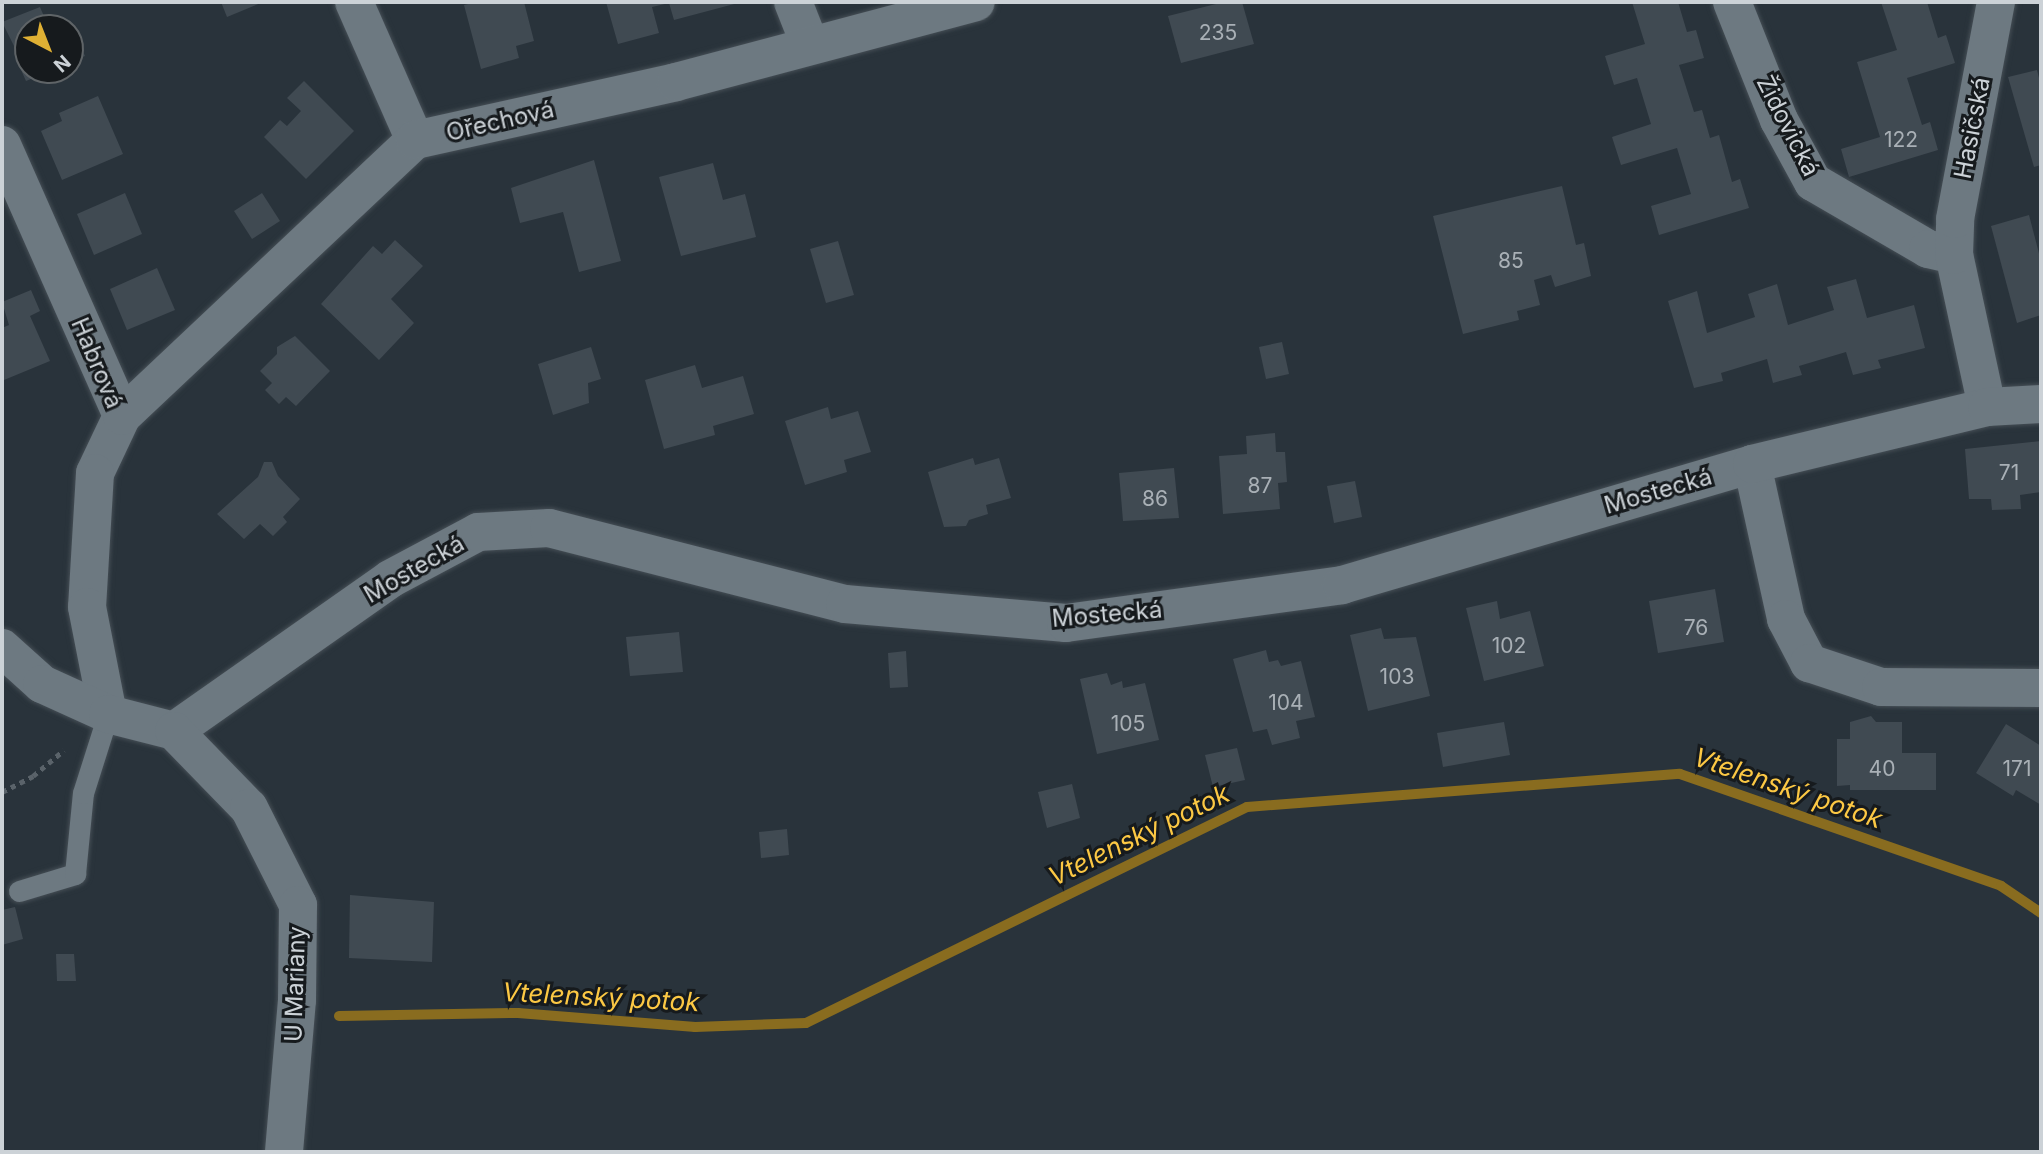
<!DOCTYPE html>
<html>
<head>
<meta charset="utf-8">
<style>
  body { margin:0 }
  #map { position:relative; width:2043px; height:1154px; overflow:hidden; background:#29333b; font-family:Inter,sans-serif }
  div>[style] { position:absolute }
  .stream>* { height:10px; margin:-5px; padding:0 5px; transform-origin:5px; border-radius:5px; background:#896c1f }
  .building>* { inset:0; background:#404a52 }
  .path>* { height:4.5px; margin-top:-2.25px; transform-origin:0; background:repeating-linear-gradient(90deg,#5a636a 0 5px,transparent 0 10px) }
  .roads { filter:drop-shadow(0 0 2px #454e55) drop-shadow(0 0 2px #454e55) }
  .service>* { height:21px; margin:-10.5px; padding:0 10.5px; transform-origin:10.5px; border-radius:10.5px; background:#6d7981 }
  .minor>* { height:38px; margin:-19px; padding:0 19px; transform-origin:19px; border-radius:19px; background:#6d7981 }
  span { translate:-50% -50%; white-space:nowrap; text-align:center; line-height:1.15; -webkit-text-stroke:6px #161a1d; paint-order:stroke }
  .number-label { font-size:21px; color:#a9b0b6 }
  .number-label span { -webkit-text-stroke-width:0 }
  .street-label { font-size:24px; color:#ccd2d7 }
  .water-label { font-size:26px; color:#fcc844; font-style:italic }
  .frame { position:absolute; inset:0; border:4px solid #ccd2d7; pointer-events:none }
  .north { position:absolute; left:14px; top:14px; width:70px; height:70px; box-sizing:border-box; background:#161a1d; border:2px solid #5f6467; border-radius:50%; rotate:138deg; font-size:19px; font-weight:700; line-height:28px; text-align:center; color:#ccd2d7 }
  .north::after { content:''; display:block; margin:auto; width:24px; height:32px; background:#dfb034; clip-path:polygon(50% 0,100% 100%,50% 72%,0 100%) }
</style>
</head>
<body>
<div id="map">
  <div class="stream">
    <i style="left:339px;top:1016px;width:179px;rotate:-1deg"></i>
    <i style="left:518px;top:1013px;width:178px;rotate:4.5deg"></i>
    <i style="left:695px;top:1027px;width:111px;rotate:-2.1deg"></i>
    <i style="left:806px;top:1023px;width:491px;rotate:-26.1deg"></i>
    <i style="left:1247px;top:807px;width:434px;rotate:-4.4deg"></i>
    <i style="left:1680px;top:774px;width:340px;rotate:19.2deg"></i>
    <i style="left:2001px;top:886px;width:48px;rotate:34deg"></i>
  </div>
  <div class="building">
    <i style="clip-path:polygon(221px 2px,263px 2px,227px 17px)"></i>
    <i style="clip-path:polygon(476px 2px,524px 2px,534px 41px,516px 46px,519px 58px,481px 69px,464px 5px)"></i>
    <i style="clip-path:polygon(606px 2px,737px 2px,738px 3px,674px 20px,669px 3px,652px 7px,659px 33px,618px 44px)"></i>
    <i style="clip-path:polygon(1224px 2px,1242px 2px,1254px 44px,1181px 63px,1168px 16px)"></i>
    <i style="clip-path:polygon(1632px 2px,1678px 2px,1687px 32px,1696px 30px,1704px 58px,1679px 65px,1694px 112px,1702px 110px,1710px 138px,1719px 135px,1732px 182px,1740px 179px,1749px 208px,1659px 235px,1651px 206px,1691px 194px,1677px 148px,1621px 165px,1612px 137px,1651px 124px,1637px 78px,1614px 85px,1605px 56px,1645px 44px)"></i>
    <i style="clip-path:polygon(1881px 2px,1927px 2px,1938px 38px,1946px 35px,1955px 63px,1907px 78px,1922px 125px,1930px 122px,1938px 150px,1849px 177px,1841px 149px,1880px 137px,1857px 62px,1897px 50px)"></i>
    <i style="clip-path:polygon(40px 7px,49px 28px,28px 28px,28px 70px,53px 70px,26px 81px,18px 63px,22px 62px,2px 22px)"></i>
    <i style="clip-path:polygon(74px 31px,85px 56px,70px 62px,70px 33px)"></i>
    <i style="clip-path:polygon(2037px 70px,2041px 86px,2041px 165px,2034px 167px,2008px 77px)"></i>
    <i style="clip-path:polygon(304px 81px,354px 131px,306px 179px,264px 137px,280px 120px,287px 126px,301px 111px,287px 98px)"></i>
    <i style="clip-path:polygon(98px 96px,123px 154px,62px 180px,41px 131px,62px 121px,59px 113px)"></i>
    <i style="clip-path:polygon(594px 160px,621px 261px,579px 272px,563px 212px,520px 223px,511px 188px)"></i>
    <i style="clip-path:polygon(713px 163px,723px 200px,745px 194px,756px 237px,681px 256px,659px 177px)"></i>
    <i style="clip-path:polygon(1562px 186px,1576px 245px,1584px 243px,1591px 276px,1555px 287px,1551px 275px,1534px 280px,1540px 305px,1517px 311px,1519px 320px,1463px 334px,1433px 216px)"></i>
    <i style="clip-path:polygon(125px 193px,142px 234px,94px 255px,77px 214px)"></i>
    <i style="clip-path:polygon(262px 193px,280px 221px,252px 239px,234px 211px)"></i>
    <i style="clip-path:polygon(2029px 215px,2041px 261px,2041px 315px,2017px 323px,1991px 226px)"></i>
    <i style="clip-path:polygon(395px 240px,423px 266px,391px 299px,414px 323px,379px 360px,321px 304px,373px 246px,382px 254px)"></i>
    <i style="clip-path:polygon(838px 241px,854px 295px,826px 303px,810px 249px)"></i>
    <i style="clip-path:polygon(157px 268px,175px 310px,127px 330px,110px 289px)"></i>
    <i style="clip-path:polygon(1856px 279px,1867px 318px,1914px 305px,1925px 348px,1878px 360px,1881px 368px,1853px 375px,1846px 352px,1799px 366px,1802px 375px,1773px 383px,1767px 359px,1721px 373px,1723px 381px,1694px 388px,1668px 301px,1697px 291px,1707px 333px,1755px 317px,1748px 294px,1777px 284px,1788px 325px,1834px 310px,1827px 287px)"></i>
    <i style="clip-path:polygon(31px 290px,40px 311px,30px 316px,50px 361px,4px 380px,2px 328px,9px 325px,2px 302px)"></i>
    <i style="clip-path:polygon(295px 336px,330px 371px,296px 406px,286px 397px,279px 404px,265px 390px,272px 383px,260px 371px,277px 354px,277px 347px)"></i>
    <i style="clip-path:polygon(1282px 342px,1289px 374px,1266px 379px,1259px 347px)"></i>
    <i style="clip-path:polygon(591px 347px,601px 379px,588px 383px,589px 403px,553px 415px,538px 364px)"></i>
    <i style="clip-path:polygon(695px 365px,702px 388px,743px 376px,754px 414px,713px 426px,715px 435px,664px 449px,645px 380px)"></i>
    <i style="clip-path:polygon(828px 407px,831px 419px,858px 411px,871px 452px,844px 460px,847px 472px,805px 485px,785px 421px)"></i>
    <i style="clip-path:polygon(1275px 433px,1276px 452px,1285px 452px,1287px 482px,1278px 483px,1280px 509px,1223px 514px,1219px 456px,1247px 454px,1246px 436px)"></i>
    <i style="clip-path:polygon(2041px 441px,2041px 492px,2020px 495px,2021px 509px,1992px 510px,1991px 499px,1969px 499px,1965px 449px)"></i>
    <i style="clip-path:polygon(973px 458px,975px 465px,999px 458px,1011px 498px,986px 505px,988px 514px,969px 520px,966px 526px,944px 527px,928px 472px)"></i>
    <i style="clip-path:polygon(264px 462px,272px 462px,278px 476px,300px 499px,283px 517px,287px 522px,273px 536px,260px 524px,244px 539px,217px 514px,258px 477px)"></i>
    <i style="clip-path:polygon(1174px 468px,1179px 518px,1123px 521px,1119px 473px)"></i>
    <i style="clip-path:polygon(1355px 481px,1362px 517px,1334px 523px,1327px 486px)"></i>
    <i style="clip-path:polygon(1715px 589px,1724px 642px,1658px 653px,1649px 601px)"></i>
    <i style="clip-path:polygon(1497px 601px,1500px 619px,1530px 611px,1544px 666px,1484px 681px,1466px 608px)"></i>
    <i style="clip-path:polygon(1381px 628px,1384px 639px,1416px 637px,1430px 696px,1368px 711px,1350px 635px)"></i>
    <i style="clip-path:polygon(679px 632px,683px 672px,630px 676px,626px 637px)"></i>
    <i style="clip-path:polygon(1266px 650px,1269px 662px,1278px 660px,1281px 666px,1301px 661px,1315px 717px,1296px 721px,1300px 738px,1272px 745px,1267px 729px,1253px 732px,1233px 659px)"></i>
    <i style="clip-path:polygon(906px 651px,908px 687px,890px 688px,888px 653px)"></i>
    <i style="clip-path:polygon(1107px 673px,1111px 685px,1122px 681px,1123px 688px,1145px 683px,1159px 740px,1097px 754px,1080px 679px)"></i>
    <i style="clip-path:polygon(1871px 716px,1876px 722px,1902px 722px,1902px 753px,1936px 753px,1936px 790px,1850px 790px,1850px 785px,1837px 786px,1837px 739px,1850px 739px,1850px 722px)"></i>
    <i style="clip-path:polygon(1504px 722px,1510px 755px,1443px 767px,1437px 733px)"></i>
    <i style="clip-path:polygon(2006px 724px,2041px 746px,2041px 805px,2016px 790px,2013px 796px,1976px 773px)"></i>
    <i style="clip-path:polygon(1237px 748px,1245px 780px,1213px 787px,1205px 755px)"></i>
    <i style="clip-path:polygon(1072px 784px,1080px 818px,1047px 828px,1038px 792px)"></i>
    <i style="clip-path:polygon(787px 829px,789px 855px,761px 858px,759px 832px)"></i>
    <i style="clip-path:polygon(350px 895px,434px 902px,432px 962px,349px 958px)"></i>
    <i style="clip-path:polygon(15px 907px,23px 939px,2px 945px,2px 910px)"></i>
    <i style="clip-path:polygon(56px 954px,74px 954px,76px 981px,57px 981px)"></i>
  </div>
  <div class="path">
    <i style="left:2px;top:792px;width:35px;rotate:-27deg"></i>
    <i style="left:33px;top:776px;width:40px;rotate:-40deg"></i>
  </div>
  <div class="roads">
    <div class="service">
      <i style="left:19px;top:891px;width:59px;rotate:-16.9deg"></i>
      <i style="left:75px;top:874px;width:81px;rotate:-84.4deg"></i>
      <i style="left:83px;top:793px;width:83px;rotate:-72.4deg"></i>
    </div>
    <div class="minor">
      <i style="left:354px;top:2px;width:151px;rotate:66.2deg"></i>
      <i style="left:793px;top:2px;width:46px;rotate:68.4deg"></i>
      <i style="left:1732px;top:2px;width:127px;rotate:68.3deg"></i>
      <i style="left:1779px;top:120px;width:71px;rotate:61.3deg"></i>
      <i style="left:1813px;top:182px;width:133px;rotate:30.2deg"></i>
      <i style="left:1928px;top:249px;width:27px;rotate:13deg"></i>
      <i style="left:2px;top:145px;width:296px;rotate:66.1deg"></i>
      <i style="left:122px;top:416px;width:63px;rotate:115.3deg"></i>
      <i style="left:95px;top:473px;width:134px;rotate:93.4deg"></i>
      <i style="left:87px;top:607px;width:109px;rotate:78.9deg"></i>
      <i style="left:1987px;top:407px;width:156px;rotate:-102.2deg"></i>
      <i style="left:1954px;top:255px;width:36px;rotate:-88deg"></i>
      <i style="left:1955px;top:219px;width:221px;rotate:-79.3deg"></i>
      <i style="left:122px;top:416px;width:403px;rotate:-43.3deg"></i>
      <i style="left:415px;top:140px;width:267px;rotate:-12.5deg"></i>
      <i style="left:676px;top:82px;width:310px;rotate:-14.9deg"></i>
      <i style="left:1752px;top:464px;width:159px;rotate:77.6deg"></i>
      <i style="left:1786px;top:619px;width:50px;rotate:62.4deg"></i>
      <i style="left:1809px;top:663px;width:76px;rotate:18.4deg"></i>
      <i style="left:1881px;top:687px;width:160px;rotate:0.4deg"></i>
      <i style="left:2px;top:648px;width:54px;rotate:42deg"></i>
      <i style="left:42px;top:684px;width:72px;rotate:24.4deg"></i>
      <i style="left:108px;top:714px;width:68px;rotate:14.4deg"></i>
      <i style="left:174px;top:731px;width:264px;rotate:-35.1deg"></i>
      <i style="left:390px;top:579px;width:100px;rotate:-28.1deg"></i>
      <i style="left:478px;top:532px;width:71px;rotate:-3.2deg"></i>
      <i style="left:549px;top:528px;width:306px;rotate:14.4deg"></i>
      <i style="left:845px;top:604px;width:222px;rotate:4.9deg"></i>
      <i style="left:1066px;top:623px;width:279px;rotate:-7.8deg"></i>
      <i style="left:1342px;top:585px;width:427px;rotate:-16.4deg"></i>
      <i style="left:1752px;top:464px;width:242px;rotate:-13.6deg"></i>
      <i style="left:1987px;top:407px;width:54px;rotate:-3.2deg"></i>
      <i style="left:174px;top:731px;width:107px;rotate:45.8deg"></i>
      <i style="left:249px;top:808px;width:109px;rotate:63.2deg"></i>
      <i style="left:298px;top:905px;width:95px;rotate:90.6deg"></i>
      <i style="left:297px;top:1000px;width:153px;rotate:94.9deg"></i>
    </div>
  </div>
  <div class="number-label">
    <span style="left:1218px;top:33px">235</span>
    <span style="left:1901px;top:140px">122</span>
    <span style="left:1511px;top:261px">85</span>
    <span style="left:2009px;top:473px">71</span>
    <span style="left:1260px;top:486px">87</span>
    <span style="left:1155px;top:499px">86</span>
    <span style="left:1696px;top:628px">76</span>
    <span style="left:1509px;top:646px">102</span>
    <span style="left:1397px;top:677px">103</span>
    <span style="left:1286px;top:703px">104</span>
    <span style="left:1128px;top:724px">105</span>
    <span style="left:1882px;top:769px">40</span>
    <span style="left:2017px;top:769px">171</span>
  </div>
  <div class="street-label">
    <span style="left:500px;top:121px;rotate:-13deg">Ořechová</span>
    <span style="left:1788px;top:126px;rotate:63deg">Židovická</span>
    <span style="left:1972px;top:128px;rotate:-79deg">Hasičská</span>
    <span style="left:97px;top:363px;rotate:67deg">Habrová</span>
    <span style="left:1658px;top:491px;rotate:-16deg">Mostecká</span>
    <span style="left:414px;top:569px;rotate:-30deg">Mostecká</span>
    <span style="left:1107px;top:614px;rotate:-5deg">Mostecká</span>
    <span style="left:295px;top:984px;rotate:-88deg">U Mariany</span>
  </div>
  <div class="water-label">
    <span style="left:1788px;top:788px;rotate:19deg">Vtelenský potok</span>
    <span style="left:1139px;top:835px;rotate:-26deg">Vtelenský potok</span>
    <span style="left:601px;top:997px;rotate:3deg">Vtelenský potok</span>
  </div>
  <div class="frame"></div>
  <div class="north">N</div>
</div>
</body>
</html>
